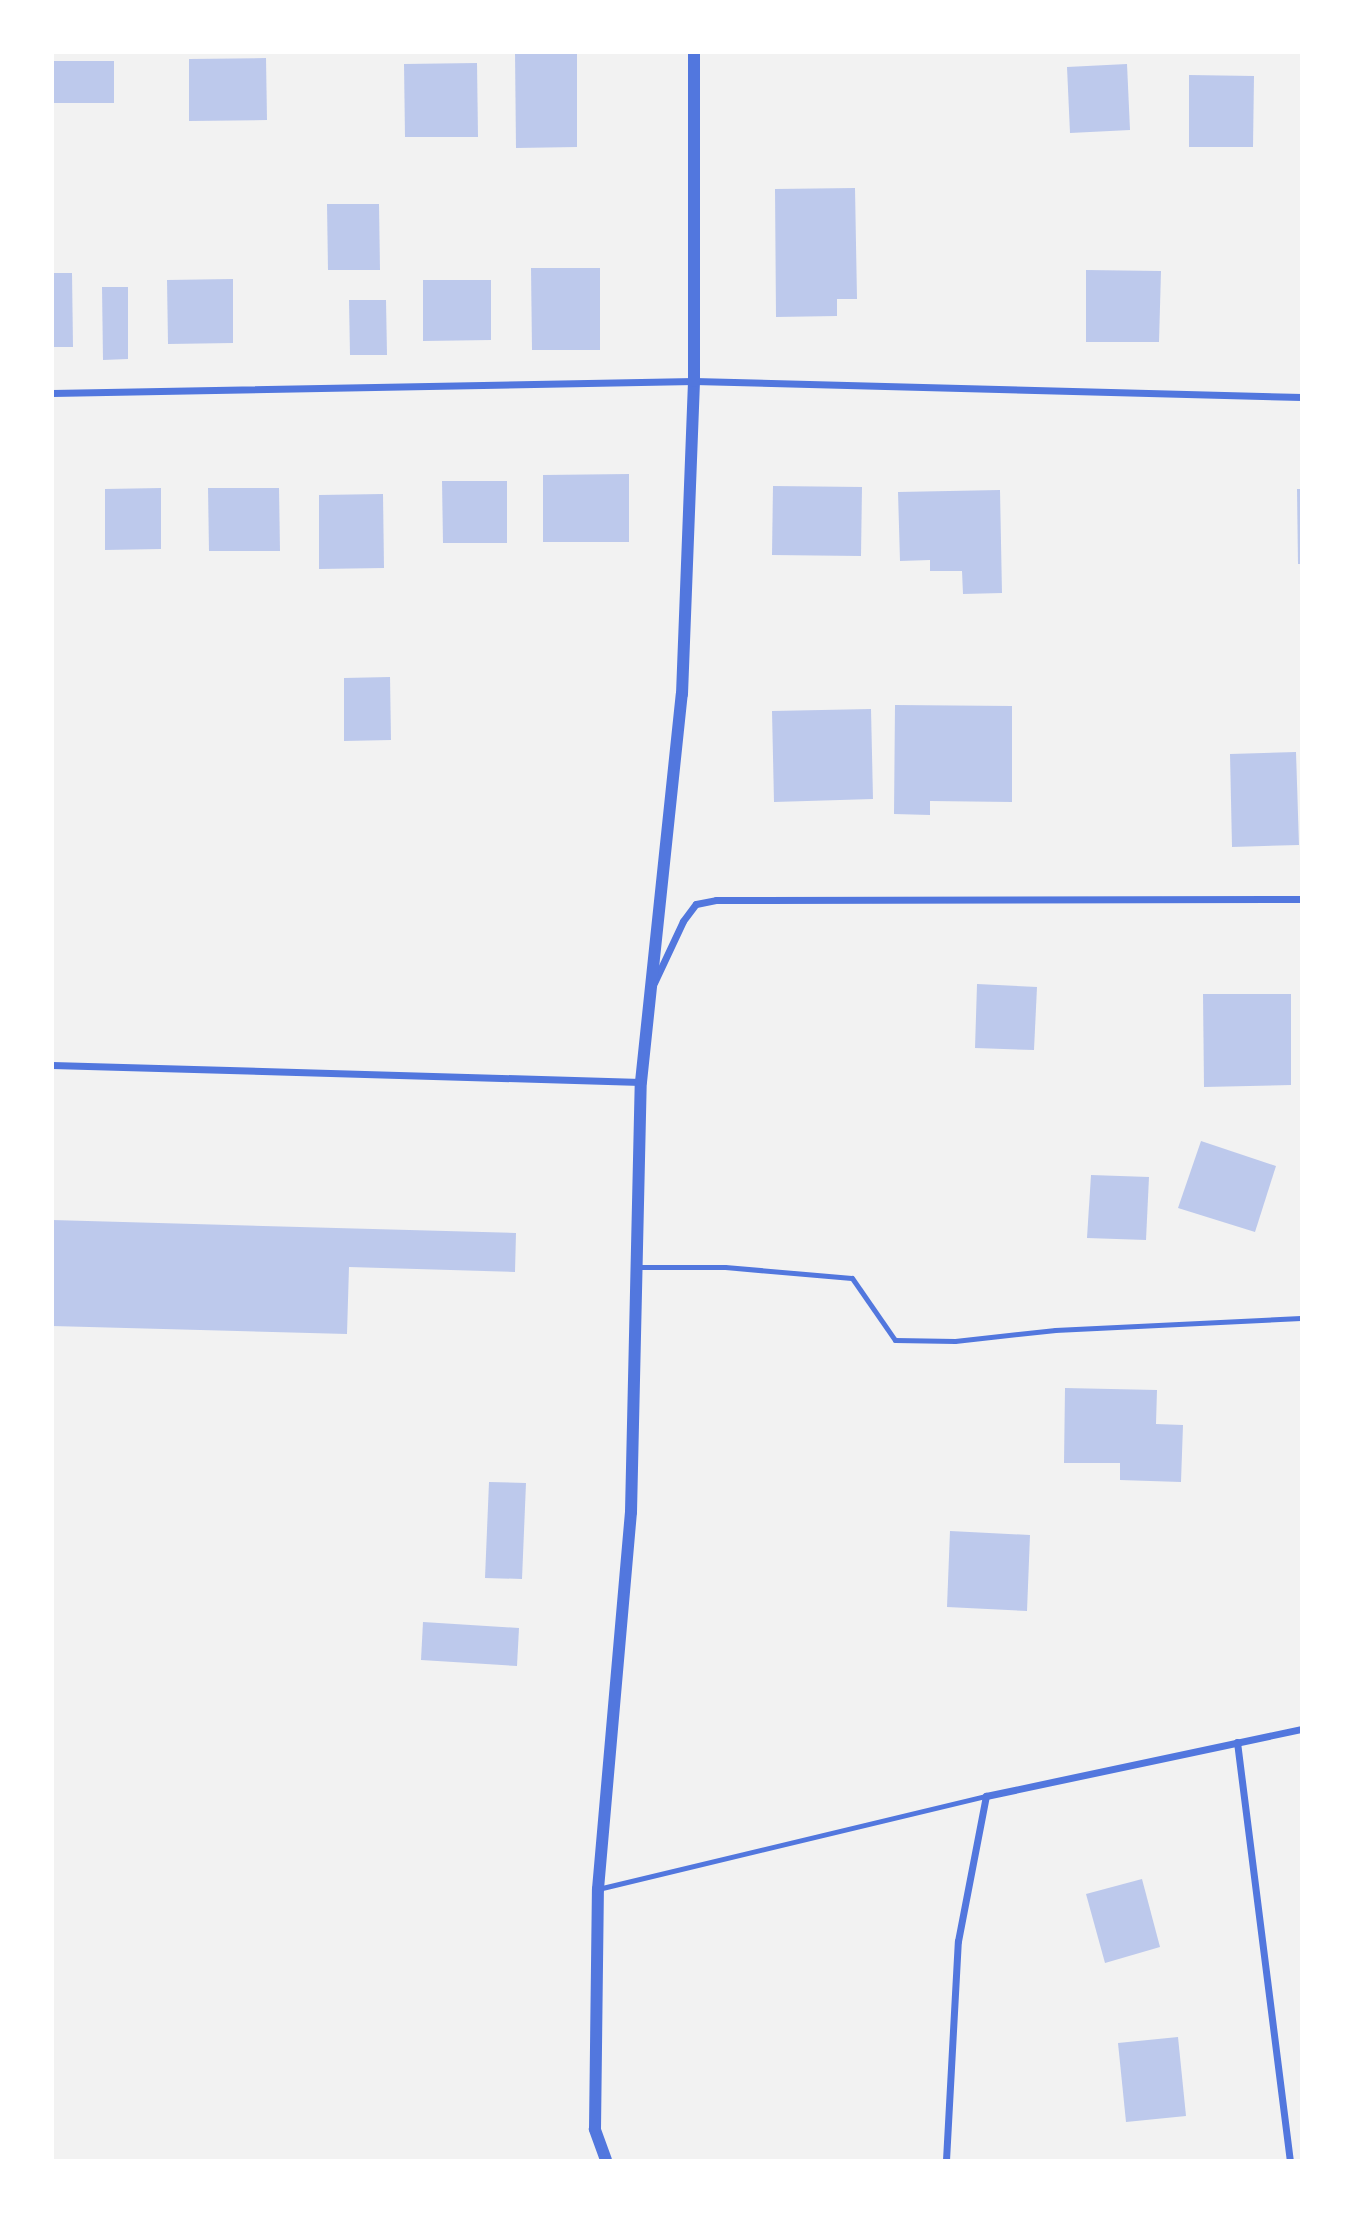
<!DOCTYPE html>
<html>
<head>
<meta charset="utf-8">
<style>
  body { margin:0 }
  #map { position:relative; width:1354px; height:2213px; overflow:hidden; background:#f2f2f2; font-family:"Open Sans",sans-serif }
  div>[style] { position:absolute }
  .building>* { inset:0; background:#bdc9ec }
  .service>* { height:5px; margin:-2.5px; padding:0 2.5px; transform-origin:2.5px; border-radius:2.5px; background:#5277de }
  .minor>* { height:7px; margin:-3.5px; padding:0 3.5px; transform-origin:3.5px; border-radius:3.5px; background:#5277de }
  .tertiary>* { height:12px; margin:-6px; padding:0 6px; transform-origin:6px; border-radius:6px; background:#5277de }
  span { translate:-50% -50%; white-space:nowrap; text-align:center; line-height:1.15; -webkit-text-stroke:7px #fff; paint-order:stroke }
  .frame { position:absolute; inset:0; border:54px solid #fff; pointer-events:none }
</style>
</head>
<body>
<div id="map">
  <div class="building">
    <i style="clip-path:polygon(515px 52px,577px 52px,577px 147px,516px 148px)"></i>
    <i style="clip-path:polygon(266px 58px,267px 120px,189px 121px,189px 59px)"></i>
    <i style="clip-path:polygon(52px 61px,114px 61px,114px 103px,52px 103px)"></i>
    <i style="clip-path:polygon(477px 63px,478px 137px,405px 137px,404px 64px)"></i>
    <i style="clip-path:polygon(1127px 64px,1130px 130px,1070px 133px,1067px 67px)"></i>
    <i style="clip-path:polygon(1189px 75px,1254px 76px,1253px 147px,1189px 147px)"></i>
    <i style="clip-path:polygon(855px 188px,857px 299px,837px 299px,837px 316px,776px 317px,775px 189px)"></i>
    <i style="clip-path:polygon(327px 204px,379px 204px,380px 270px,328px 270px)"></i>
    <i style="clip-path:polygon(531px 268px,600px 268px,600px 350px,532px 350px)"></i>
    <i style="clip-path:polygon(1086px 270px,1161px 271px,1159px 342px,1086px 342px)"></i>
    <i style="clip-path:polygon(52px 273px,72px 273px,73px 347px,52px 347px)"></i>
    <i style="clip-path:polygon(233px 279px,233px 343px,168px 344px,167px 280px)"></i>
    <i style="clip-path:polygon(423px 280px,491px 280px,491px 340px,423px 341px)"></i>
    <i style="clip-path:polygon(102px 287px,128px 287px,128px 359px,103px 360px)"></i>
    <i style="clip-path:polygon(349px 300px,386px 300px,387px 355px,350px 355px)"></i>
    <i style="clip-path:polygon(629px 474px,629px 542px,543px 542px,543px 475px)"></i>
    <i style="clip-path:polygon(442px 481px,507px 481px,507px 543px,443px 543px)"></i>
    <i style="clip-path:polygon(773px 486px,862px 487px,861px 556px,772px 555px)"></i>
    <i style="clip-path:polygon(161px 488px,161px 549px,105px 550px,105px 489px)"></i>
    <i style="clip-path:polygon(208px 488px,279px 488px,280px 551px,209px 551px)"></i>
    <i style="clip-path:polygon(1297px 489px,1302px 489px,1302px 564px,1298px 564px)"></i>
    <i style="clip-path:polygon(1000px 490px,1002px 593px,963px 594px,962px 571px,930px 571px,930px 560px,900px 561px,898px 492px)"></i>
    <i style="clip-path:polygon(383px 494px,384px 568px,319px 569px,319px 495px)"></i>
    <i style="clip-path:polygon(390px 677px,391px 740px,344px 741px,344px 678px)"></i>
    <i style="clip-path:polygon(895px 705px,1012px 706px,1012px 802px,930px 801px,930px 815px,894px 814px)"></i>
    <i style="clip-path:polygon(871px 709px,873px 799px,774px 802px,772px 711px)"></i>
    <i style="clip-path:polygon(1296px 752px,1299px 845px,1232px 847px,1230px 754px)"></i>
    <i style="clip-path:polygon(977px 984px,1037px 987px,1034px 1050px,975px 1048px)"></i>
    <i style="clip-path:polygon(1203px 994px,1291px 994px,1291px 1085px,1204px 1087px)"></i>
    <i style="clip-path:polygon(1201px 1141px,1276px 1166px,1255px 1232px,1178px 1208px)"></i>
    <i style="clip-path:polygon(1091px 1175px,1149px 1177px,1146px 1240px,1087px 1238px)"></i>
    <i style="clip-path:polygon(52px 1220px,516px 1233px,515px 1272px,349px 1267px,347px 1334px,52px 1326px)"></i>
    <i style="clip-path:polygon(1065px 1388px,1157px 1390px,1156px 1424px,1183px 1425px,1181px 1482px,1120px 1480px,1120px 1463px,1064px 1463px)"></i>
    <i style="clip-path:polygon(489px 1482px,526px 1483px,522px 1579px,485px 1578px)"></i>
    <i style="clip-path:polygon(950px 1531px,1030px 1535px,1027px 1611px,947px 1607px)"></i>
    <i style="clip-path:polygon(423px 1622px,519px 1628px,517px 1666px,421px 1660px)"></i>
    <i style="clip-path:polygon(1142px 1879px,1160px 1947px,1105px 1963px,1086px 1894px)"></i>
    <i style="clip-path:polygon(1178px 2037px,1186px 2116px,1126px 2122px,1118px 2043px)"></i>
  </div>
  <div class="service">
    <i style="left:637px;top:1267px;width:88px"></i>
    <i style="left:725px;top:1267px;width:127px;rotate:5deg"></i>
    <i style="left:852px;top:1278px;width:75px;rotate:55.3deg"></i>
    <i style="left:895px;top:1340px;width:60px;rotate:1deg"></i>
    <i style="left:955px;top:1341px;width:101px;rotate:-6.3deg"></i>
    <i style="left:1055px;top:1330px;width:246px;rotate:-2.8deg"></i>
    <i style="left:598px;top:1889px;width:399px;rotate:-13.5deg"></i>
  </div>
  <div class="minor">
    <i style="left:52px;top:393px;width:642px;rotate:-1.07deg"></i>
    <i style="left:694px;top:381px;width:608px;rotate:1.51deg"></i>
    <i style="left:654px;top:983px;width:68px;rotate:-64.9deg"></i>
    <i style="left:683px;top:921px;width:21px;rotate:-53deg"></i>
    <i style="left:696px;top:904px;width:20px;rotate:-11deg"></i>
    <i style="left:716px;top:900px;width:586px;rotate:-0.1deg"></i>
    <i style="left:52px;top:1065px;width:589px;rotate:1.65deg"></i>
    <i style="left:1237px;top:1742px;width:421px;rotate:82.8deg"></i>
    <i style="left:946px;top:2160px;width:219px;rotate:-86.9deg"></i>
    <i style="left:958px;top:1941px;width:148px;rotate:-79.1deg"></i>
    <i style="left:986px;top:1796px;width:323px;rotate:-12deg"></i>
  </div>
  <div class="tertiary">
    <i style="left:606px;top:2160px;width:33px;rotate:-110deg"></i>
    <i style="left:595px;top:2129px;width:240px;rotate:-89.3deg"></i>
    <i style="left:598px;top:1889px;width:378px;rotate:-85deg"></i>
    <i style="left:631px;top:1512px;width:430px;rotate:-88.7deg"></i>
    <i style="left:641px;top:1082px;width:390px;rotate:-84deg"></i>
    <i style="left:682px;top:694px;width:313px;rotate:-87.8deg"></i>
    <i style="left:694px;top:381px;width:329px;rotate:-90deg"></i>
  </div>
  <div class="frame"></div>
</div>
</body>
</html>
